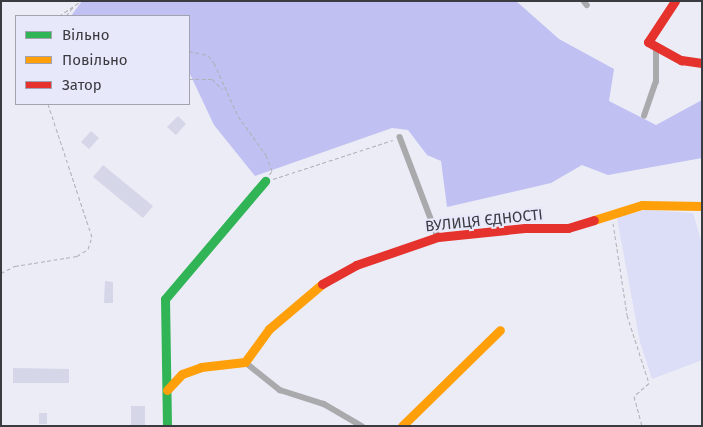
<!DOCTYPE html>
<html>
<head>
<meta charset="utf-8">
<style>
  body { margin:0 }
  #map { position:relative; width:703px; height:427px; overflow:hidden; background:#ebecf6; font-family:"Fira Sans",sans-serif }
  div>[style] { position:absolute }
  .green>* { inset:0; background:#dcddf6 }
  .forest>* { inset:0; background:#c0c0f3 }
  .building>* { inset:0; background:#d5d6e7 }
  .path>* { height:1px; margin-top:-0.5px; transform-origin:0; background:repeating-linear-gradient(90deg,#b0b0b5 0 4px,transparent 0 6.5px) }
  .street>* { height:5.5px; margin:-2.75px; padding:0 2.75px; transform-origin:2.75px; border-radius:2.75px; background:#aaaaad }
  .fast>* { height:9px; margin:-4.5px; padding:0 4.5px; transform-origin:4.5px; border-radius:4.5px; background:#30b455 }
  .slow>* { height:9px; margin:-4.5px; padding:0 4.5px; transform-origin:4.5px; border-radius:4.5px; background:#ff9f0a }
  .jam>* { height:9px; margin:-4.5px; padding:0 4.5px; transform-origin:4.5px; border-radius:4.5px; background:#e5322d }
  span { translate:-50% -50%; white-space:nowrap; text-align:center; line-height:1.15; -webkit-text-stroke:4px #e7e8fa; paint-order:stroke }
  .street-label { font-size:15px; color:#3a3a41 }
  .frame { position:absolute; inset:0; border:2px solid #3a3a41; pointer-events:none }
  .legend { position:absolute; left:15px; top:15px; width:175px; height:90px; box-sizing:border-box; background:#e7e8fa; border:1px solid #a2a2b0; margin:0; padding:6px 9px; list-style:none; font-size:15px; color:#3a3a41 }
  .legend li { display:flex; align-items:center; gap:10px; height:25px }
  .legend b { width:25px; border:1px solid #a2a2b0 }
</style>
</head>
<body>
<div id="map">
  <div class="green">
    <i style="clip-path:polygon(645px 210px,693px 213px,702px 244px,702px 360px,652px 379px,640px 342px,617px 218px)"></i>
  </div>
  <div class="forest">
    <i style="clip-path:polygon(82px 1px,516px 1px,559px 39px,614px 69px,609px 101px,656px 125px,702px 100px,702px 158px,608px 175px,582px 165px,551px 183px,447px 207px,441px 161px,427px 155px,408px 130px,392px 128px,255px 176px,214px 125px,189px 72px,189px 16px,71px 16px)"></i>
  </div>
  <div class="building">
    <i style="clip-path:polygon(178px 116px,186px 124px,176px 135px,167px 127px)"></i>
    <i style="clip-path:polygon(91px 131px,99px 138px,89px 149px,81px 142px)"></i>
    <i style="clip-path:polygon(103px 165px,153px 206px,143px 218px,93px 177px)"></i>
    <i style="clip-path:polygon(105px 281px,113px 282px,113px 303px,104px 303px)"></i>
    <i style="clip-path:polygon(13px 368px,69px 369px,69px 383px,13px 383px)"></i>
    <i style="clip-path:polygon(131px 406px,145px 406px,145px 426px,131px 426px)"></i>
    <i style="clip-path:polygon(39px 413px,47px 413px,47px 424px,39px 424px)"></i>
  </div>
  <div class="path">
    <i style="left:59px;top:16px;width:27px;rotate:-34deg"></i>
    <i style="left:66px;top:16px;width:11px;rotate:-52deg"></i>
    <i style="left:189px;top:51px;width:19px;rotate:12deg"></i>
    <i style="left:208px;top:55px;width:10px;rotate:53deg"></i>
    <i style="left:214px;top:63px;width:58px;rotate:65.6deg"></i>
    <i style="left:238px;top:116px;width:48px;rotate:54.3deg"></i>
    <i style="left:266px;top:155px;width:17px;rotate:69deg"></i>
    <i style="left:272px;top:171px;width:5px;rotate:127deg"></i>
    <i style="left:189px;top:79px;width:23px"></i>
    <i style="left:212px;top:79px;width:14px;rotate:45deg"></i>
    <i style="left:273px;top:179px;width:126px;rotate:-18deg"></i>
    <i style="left:613px;top:223px;width:93px;rotate:81.3deg"></i>
    <i style="left:627px;top:315px;width:71px;rotate:72.1deg"></i>
    <i style="left:649px;top:383px;width:20px;rotate:139deg"></i>
    <i style="left:634px;top:396px;width:31px;rotate:75deg"></i>
    <i style="left:1px;top:273px;width:16px;rotate:-27deg"></i>
    <i style="left:15px;top:266px;width:63px;rotate:-9.2deg"></i>
    <i style="left:77px;top:256px;width:13px;rotate:-32deg"></i>
    <i style="left:88px;top:249px;width:13px;rotate:-72deg"></i>
    <i style="left:92px;top:237px;width:140px;rotate:-108.3deg"></i>
  </div>
  <div class="street">
    <i style="left:584px;top:1px;width:5px;rotate:53deg"></i>
    <i style="left:644px;top:116px;width:36px;rotate:-71deg"></i>
    <i style="left:656px;top:82px;width:35px;rotate:-90deg"></i>
    <i style="left:400px;top:137px;width:107px;rotate:69.2deg"></i>
    <i style="left:245px;top:362px;width:45px;rotate:38.7deg"></i>
    <i style="left:280px;top:390px;width:46px;rotate:17.7deg"></i>
    <i style="left:324px;top:404px;width:44px;rotate:30.1deg"></i>
  </div>
  <div class="fast">
    <i style="left:167px;top:426px;width:127px;rotate:-90.9deg"></i>
    <i style="left:165px;top:299px;width:155px;rotate:-49.7deg"></i>
  </div>
  <div class="slow">
    <i style="left:594px;top:220px;width:50px;rotate:-17.4deg"></i>
    <i style="left:642px;top:205px;width:60px;rotate:1deg"></i>
    <i style="left:167px;top:390px;width:22px;rotate:-47deg"></i>
    <i style="left:182px;top:374px;width:20px;rotate:-20deg"></i>
    <i style="left:201px;top:367px;width:44px;rotate:-6.5deg"></i>
    <i style="left:245px;top:362px;width:41px;rotate:-54deg"></i>
    <i style="left:269px;top:329px;width:70px;rotate:-40.3deg"></i>
    <i style="left:402px;top:426px;width:137px;rotate:-44.4deg"></i>
  </div>
  <div class="jam">
    <i style="left:675px;top:1px;width:49px;rotate:123.4deg"></i>
    <i style="left:648px;top:42px;width:38px;rotate:29deg"></i>
    <i style="left:681px;top:60px;width:21px;rotate:8deg"></i>
    <i style="left:322px;top:284px;width:39px;rotate:-29deg"></i>
    <i style="left:356px;top:265px;width:87px;rotate:-18.9deg"></i>
    <i style="left:438px;top:237px;width:87px;rotate:-5.9deg"></i>
    <i style="left:525px;top:228px;width:43px"></i>
    <i style="left:568px;top:228px;width:27px;rotate:-17deg"></i>
  </div>
  <div class="street-label">
    <span style="left:484px;top:221px;rotate:-6deg">ВУЛИЦЯ ЄДНОСТІ</span>
  </div>
  <div class="frame"></div>
  <ul class="legend">
  <li><b style="height:6px;background:#30b455"></b>Вільно</li>
  <li><b style="height:6px;background:#ff9f0a"></b>Повільно</li>
  <li><b style="height:6px;background:#e5322d"></b>Затор</li>
  </ul>
</div>
</body>
</html>
